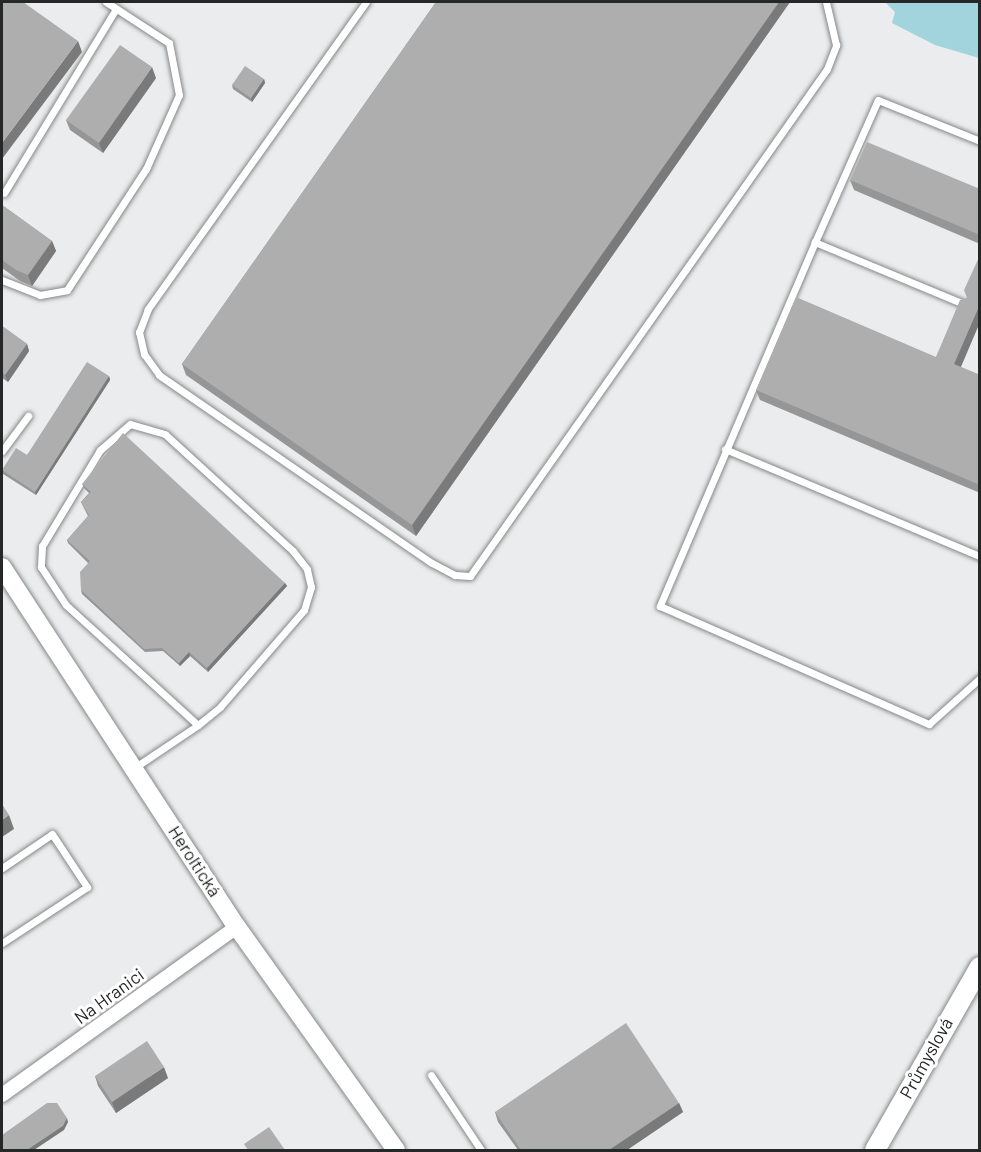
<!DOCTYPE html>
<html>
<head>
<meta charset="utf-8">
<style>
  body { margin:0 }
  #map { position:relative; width:981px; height:1152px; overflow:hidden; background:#eaeced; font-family:Barlow,sans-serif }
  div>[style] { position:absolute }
  .water>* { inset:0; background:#a1d4dc }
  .roads { filter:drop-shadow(0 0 2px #868788) drop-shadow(0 0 2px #868788) }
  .service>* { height:7px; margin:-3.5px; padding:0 3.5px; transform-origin:3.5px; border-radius:3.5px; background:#fff }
  .minor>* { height:14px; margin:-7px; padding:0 7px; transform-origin:7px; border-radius:7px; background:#fff }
  .tertiary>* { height:18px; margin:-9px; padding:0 9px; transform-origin:9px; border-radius:9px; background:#fff }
  .secondary>* { height:20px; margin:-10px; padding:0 10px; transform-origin:10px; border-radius:10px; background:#fff }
  .wall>* { inset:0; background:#969696 }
  .shaded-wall>* { inset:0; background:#7a7a7a }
  .building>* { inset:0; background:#aeaeaf }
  span { translate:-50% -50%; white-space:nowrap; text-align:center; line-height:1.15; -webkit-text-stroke:6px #fff; paint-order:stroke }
  .street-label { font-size:18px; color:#262727 }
  .frame { position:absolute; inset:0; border:3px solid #262727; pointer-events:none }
</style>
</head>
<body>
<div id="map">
  <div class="water">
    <i style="clip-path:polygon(885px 2px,979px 2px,979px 58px,935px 45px,892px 23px,895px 12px)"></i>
  </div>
  <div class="roads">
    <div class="service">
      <i style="left:366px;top:2px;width:377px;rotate:125.4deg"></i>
      <i style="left:148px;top:309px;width:25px;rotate:111deg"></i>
      <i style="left:139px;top:332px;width:23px;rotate:77deg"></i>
      <i style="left:144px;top:354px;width:26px;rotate:54deg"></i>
      <i style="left:159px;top:375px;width:331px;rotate:34.6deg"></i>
      <i style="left:432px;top:563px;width:26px;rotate:28deg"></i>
      <i style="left:455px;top:575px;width:15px;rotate:4deg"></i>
      <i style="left:470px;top:576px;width:620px;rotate:-54.85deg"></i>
      <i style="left:827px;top:69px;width:26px;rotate:-69deg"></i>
      <i style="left:836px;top:45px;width:44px;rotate:-103.1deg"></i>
      <i style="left:4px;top:193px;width:215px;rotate:-58.7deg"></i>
      <i style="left:815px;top:242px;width:396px;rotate:113.1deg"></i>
      <i style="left:660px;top:606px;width:294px;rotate:23.7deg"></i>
      <i style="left:929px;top:724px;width:69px;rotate:-42deg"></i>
      <i style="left:2px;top:280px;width:41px;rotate:21.5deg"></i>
      <i style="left:40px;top:295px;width:27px;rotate:-10deg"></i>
      <i style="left:67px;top:290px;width:145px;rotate:-56.9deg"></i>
      <i style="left:146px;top:169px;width:81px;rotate:-66deg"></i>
      <i style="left:179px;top:95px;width:53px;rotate:-100.9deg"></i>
      <i style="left:169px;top:43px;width:75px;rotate:-146.9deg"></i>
      <i style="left:966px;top:305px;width:164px;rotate:-157.4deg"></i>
      <i style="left:815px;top:242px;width:155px;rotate:-66.1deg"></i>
      <i style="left:878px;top:100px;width:110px;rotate:21.9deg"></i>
      <i style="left:725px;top:449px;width:277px;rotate:22.8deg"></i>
      <i style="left:2px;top:451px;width:44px;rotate:-53.4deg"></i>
      <i style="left:134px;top:768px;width:77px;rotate:-33.9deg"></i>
      <i style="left:198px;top:725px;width:28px;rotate:-39deg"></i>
      <i style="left:220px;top:707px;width:128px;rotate:-49.1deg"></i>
      <i style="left:304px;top:610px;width:24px;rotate:-73deg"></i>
      <i style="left:311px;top:587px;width:18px;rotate:-103deg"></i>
      <i style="left:307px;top:569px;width:23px;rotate:-128deg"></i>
      <i style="left:293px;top:551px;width:173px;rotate:-137.6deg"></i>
      <i style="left:165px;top:434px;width:36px;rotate:-164deg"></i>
      <i style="left:130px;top:424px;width:40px;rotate:139deg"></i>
      <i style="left:100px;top:450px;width:112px;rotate:121.1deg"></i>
      <i style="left:42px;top:546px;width:21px;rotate:93deg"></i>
      <i style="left:41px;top:567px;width:45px;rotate:56.7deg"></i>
      <i style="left:66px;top:605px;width:178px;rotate:42.3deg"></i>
      <i style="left:2px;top:868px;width:60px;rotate:-34.2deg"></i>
      <i style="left:52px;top:834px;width:64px;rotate:56.6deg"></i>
      <i style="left:87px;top:887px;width:102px;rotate:146.6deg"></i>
      <i style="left:431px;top:1075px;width:90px;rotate:56.3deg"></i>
    </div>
    <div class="minor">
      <i style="left:2px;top:1095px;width:289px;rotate:-35.6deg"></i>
    </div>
    <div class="tertiary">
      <i style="left:2px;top:567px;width:430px;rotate:56.9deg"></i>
      <i style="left:237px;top:927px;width:274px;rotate:54.5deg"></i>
    </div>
    <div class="secondary">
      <i style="left:875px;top:1150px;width:211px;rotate:-60.2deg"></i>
    </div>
  </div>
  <div class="wall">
    <i style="clip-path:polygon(436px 2px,790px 2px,416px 536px,186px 375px,182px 364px)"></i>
    <i style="clip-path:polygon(156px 78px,103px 153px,70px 130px,66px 120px)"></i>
    <i style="clip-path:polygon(264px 79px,265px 83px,252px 102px,233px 89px,232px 85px)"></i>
    <i style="clip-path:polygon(850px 180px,980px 189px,980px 244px,854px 190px)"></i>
    <i style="clip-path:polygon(2px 205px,52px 241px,56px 251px,32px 286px,20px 281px,2px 268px)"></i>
    <i style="clip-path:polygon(980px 255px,980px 322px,960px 367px,980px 375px,980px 493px,760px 400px,756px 390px,936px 357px,967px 298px)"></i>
    <i style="clip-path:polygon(2px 326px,27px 344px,29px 351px,8px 382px,2px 378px)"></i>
    <i style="clip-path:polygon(109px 376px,110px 380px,36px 495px,3px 474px,2px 470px,27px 455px)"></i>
    <i style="clip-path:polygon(82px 484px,285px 583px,287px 586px,208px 672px,190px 656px,180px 666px,163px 651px,145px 652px,82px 594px,81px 590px,88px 563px,68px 543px,67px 540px,88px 516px,81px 502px,89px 493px,84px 488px)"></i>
    <i style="clip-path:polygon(95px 1076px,168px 1078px,116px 1113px,98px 1086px)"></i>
    <i style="clip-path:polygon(679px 1103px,683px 1112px,627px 1150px,518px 1150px,498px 1122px,495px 1112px)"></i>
  </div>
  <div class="shaded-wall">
    <i style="clip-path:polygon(779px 2px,790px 2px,416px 536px,412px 525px)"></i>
    <i style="clip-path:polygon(78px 41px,82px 52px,2px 159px,2px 143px)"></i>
    <i style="clip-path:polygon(152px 67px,156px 78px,103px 153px,99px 143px)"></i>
    <i style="clip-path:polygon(264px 79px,265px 83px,252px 102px,251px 98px)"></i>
    <i style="clip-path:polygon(52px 241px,56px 251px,32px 286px,28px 275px)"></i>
    <i style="clip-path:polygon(980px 304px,980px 322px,958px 374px,954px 364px)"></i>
    <i style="clip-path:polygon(27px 344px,29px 351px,8px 382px,5px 375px)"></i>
    <i style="clip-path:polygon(109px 376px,110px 380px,36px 495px,35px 492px)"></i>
    <i style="clip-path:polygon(285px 583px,287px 586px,208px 672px,207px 668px)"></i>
    <i style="clip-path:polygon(189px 652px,190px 656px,180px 666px,179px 663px)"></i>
    <i style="clip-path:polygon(9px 815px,14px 829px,2px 837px,2px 820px)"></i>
    <i style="clip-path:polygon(164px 1067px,168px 1078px,116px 1113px,112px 1102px)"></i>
    <i style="clip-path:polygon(679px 1103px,683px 1112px,627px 1150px,609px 1150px)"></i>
    <i style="clip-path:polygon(67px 1118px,68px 1122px,64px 1130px,34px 1150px,27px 1150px)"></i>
  </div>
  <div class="building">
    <i style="clip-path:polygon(2px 2px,23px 2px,78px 41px,2px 143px)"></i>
    <i style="clip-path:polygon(436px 2px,779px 2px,412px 525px,182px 364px)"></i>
    <i style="clip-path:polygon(120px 45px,152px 67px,99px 143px,66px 120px)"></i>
    <i style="clip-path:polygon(245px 66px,264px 79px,251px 98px,232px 85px)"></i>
    <i style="clip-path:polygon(867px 142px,980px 189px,980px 235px,850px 180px)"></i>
    <i style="clip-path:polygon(2px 205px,52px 241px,28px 275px,16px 270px,2px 260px)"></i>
    <i style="clip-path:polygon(980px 255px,980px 304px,954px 364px,980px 375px,980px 485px,756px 390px,796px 297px,936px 357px,960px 300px,967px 298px,964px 290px)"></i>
    <i style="clip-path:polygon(2px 326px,27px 344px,5px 375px,2px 372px)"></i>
    <i style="clip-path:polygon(87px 362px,109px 376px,35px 492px,2px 470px,16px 448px,27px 455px)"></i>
    <i style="clip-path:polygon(123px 433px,285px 583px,207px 668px,189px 652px,179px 663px,162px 648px,144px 649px,81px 590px,80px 572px,90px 561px,67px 540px,89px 515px,81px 502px,91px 492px,82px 484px)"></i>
    <i style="clip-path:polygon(2px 804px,9px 815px,2px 820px)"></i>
    <i style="clip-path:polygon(626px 1023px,679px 1103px,609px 1150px,521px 1150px,495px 1112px)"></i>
    <i style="clip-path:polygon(147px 1041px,164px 1067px,112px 1102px,95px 1076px)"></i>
    <i style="clip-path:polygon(47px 1103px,57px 1103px,67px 1118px,63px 1126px,27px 1150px,2px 1150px,2px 1135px)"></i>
    <i style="clip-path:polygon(269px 1127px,285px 1150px,248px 1150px,244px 1144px)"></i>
  </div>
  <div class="street-label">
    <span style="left:195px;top:861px;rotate:57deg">Heroltická</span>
    <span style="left:109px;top:996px;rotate:-36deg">Na Hranici</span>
    <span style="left:926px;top:1058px;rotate:-61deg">Průmyslová</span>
  </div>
  <div class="frame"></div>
</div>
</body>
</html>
